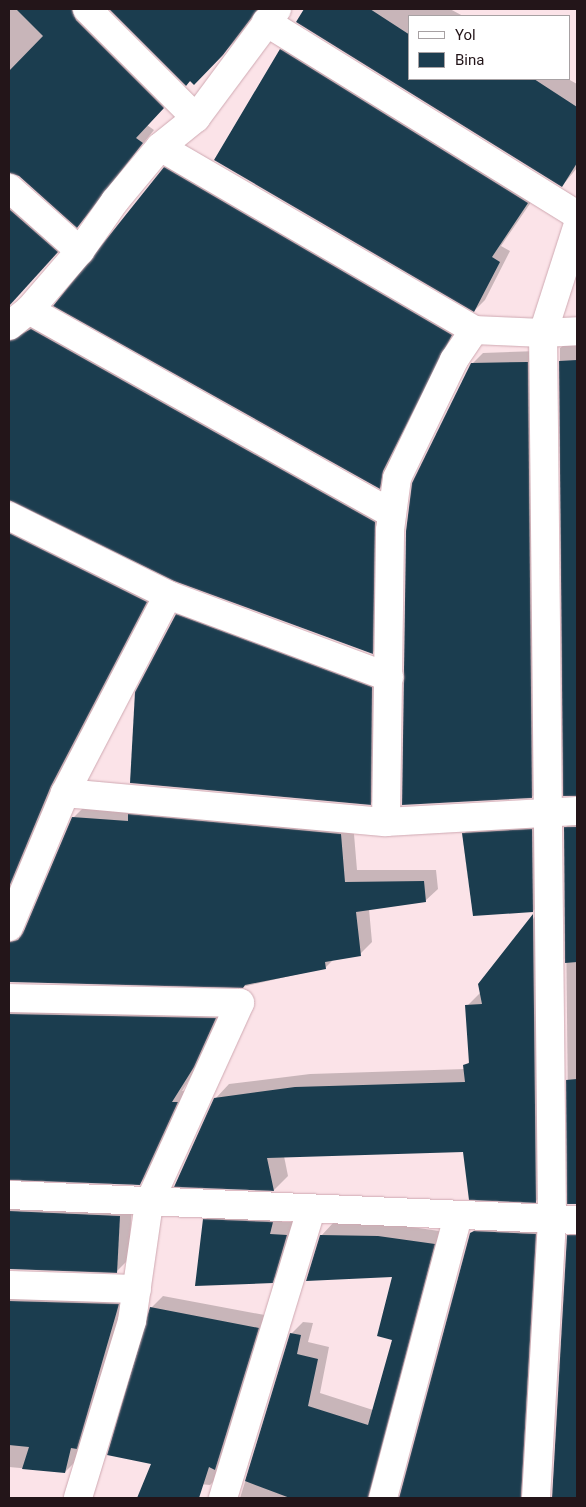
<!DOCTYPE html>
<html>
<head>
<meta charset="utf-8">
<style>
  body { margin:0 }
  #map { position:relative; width:586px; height:1507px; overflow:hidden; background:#fbe3e8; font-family:Roboto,sans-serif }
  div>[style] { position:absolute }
  .shadow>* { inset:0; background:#0003 }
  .building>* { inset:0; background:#1b3d4f }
  .roads { filter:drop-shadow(0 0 1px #cfa9b2) drop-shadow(0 0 1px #cfa9b2) }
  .street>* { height:28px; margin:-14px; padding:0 14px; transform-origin:14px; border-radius:14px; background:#fff }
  span { translate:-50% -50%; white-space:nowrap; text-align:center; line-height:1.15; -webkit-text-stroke:5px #fff; paint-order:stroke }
  .frame { position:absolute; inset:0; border:10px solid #231519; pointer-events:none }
  .legend { position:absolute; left:408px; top:15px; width:162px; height:65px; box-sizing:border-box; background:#fff; border:1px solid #a7a1a3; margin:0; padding:6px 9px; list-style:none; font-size:15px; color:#231519 }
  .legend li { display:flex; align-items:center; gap:10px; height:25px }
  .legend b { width:25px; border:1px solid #a7a1a3 }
</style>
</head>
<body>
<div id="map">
  <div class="shadow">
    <i style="clip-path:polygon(9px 9px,89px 9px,175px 95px,147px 125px,154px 130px,77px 226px,20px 175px,9px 173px)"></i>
    <i style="clip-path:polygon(111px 9px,260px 9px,235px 41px,206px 71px,186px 84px)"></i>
    <i style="clip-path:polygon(305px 9px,450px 9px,463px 16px,410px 16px,410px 79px,568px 79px,577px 84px,577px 168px,562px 186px,298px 22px)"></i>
    <i style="clip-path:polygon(291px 39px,538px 192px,501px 246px,510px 251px,485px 300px,474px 311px,281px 50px)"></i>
    <i style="clip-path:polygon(176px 156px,463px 323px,391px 476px,380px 488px,164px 168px)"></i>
    <i style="clip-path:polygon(9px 185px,69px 240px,9px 305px)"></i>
    <i style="clip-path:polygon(44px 317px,387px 510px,384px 641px,372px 653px,16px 501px,9px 501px,9px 328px)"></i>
    <i style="clip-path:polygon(577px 335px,577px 795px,565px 795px,560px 361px,560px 348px)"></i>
    <i style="clip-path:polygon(538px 351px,542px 786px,532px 797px,472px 364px,483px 353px)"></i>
    <i style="clip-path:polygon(9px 510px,158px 589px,9px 902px)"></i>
    <i style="clip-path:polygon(186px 605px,381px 678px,380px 794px,370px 804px,177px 615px)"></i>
    <i style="clip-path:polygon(85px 806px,353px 822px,357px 870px,436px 870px,438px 889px,425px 901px,369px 909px,372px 942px,360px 954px,333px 960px,325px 968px,242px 987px,9px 981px,9px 924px,24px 931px,26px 929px,73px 818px)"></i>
    <i style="clip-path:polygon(577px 816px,577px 1204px,569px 1203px,565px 828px)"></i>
    <i style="clip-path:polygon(540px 822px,541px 903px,533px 911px,464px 834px,471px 826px)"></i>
    <i style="clip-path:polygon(547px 902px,550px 1187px,536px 1201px,464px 1150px,284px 1156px,288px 1176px,274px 1190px,176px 1185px,215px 1099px,229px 1084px,310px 1074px,465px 1069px,470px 1060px,467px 1006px,481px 992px,480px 984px)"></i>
    <i style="clip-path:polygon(9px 994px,227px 1006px,206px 1053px,182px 1091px,189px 1090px,152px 1171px,139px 1184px,9px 1178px)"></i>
    <i style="clip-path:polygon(9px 1191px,132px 1204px,129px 1259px,117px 1271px,9px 1268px)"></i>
    <i style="clip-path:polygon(218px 1207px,285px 1210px,282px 1222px,299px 1222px,285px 1268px,272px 1281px,205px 1220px)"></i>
    <i style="clip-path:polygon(483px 1221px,547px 1222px,539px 1498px,400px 1498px,471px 1234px)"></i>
    <i style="clip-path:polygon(333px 1223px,391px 1224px,446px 1232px,383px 1498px,240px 1498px,291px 1334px,303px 1322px,313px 1323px,308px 1342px,329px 1347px,320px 1393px,373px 1410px,393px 1340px,393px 1276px,321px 1236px)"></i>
    <i style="clip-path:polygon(577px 1226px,577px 1498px,553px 1498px,568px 1236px)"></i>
    <i style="clip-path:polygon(9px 1282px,130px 1292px,77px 1460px,65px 1472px,9px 1467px)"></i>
    <i style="clip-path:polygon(163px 1296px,270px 1316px,222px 1473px,210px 1485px,146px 1479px,152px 1463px,151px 1308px)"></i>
  </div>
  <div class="building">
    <i style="clip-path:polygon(16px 9px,72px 9px,76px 20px,164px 108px,136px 138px,143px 143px,77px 228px,19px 176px,9px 173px,9px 71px,43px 36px)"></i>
    <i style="clip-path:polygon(109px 9px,258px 9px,223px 55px,194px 85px,190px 81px,186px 86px)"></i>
    <i style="clip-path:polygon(304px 9px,370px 9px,410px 35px,410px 79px,534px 79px,577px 107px,577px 163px,562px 187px,296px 22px)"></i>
    <i style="clip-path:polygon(280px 49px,528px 203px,492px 257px,500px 262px,474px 312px,214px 160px)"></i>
    <i style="clip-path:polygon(164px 167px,452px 335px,383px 471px,380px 489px,53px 306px)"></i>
    <i style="clip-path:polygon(9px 209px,58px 252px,9px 306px)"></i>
    <i style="clip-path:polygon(31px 329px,375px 522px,373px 654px,174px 581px,9px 500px,9px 341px)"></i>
    <i style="clip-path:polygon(577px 360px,577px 796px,563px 796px,559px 361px)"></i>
    <i style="clip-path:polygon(528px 362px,532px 798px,402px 805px,406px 531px,412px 483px,471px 363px)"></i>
    <i style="clip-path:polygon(9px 533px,147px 602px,51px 786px,9px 887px)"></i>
    <i style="clip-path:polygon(176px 614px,372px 687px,371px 805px,130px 783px,135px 692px)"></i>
    <i style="clip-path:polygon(128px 814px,341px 834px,345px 882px,424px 881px,426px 902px,356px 912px,361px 956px,325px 962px,326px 969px,245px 985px,243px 988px,9px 982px,9px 942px,18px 940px,23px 933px,72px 817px,128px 821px)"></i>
    <i style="clip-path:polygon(564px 827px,577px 827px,577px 962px,565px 963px)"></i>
    <i style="clip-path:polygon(532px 829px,533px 912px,473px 916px,462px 833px)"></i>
    <i style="clip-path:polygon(533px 914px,536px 1203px,469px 1200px,463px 1152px,267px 1158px,274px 1191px,174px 1187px,214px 1098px,295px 1087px,465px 1082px,463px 1065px,469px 1063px,465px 1005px,482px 1004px,478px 984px)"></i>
    <i style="clip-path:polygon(9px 1014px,216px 1018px,194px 1067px,172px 1102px,178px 1102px,140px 1185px,9px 1180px)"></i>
    <i style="clip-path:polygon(577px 1079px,577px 1204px,567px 1204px,566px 1080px)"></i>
    <i style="clip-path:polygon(9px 1211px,120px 1216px,117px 1273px,9px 1269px)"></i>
    <i style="clip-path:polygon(203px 1219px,273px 1222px,270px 1234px,287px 1235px,273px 1283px,195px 1286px)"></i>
    <i style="clip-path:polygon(474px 1231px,536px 1234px,521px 1498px,399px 1498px,470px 1233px)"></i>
    <i style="clip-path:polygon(320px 1235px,378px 1236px,435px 1244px,368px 1498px,290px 1498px,245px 1481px,290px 1333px,301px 1335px,297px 1354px,318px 1359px,308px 1406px,368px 1425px,392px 1340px,377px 1336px,392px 1277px,306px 1281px)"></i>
    <i style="clip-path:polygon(567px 1235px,577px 1235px,577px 1498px,552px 1498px)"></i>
    <i style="clip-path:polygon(9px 1301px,119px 1304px,77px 1449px,71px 1448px,65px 1473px,22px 1469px,29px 1447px,9px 1445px)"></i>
    <i style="clip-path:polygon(150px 1307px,259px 1328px,215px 1470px,209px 1467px,199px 1498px,137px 1498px,151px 1464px,107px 1455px)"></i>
  </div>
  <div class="roads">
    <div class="street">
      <i style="left:87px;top:9px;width:154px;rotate:45deg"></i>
      <i style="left:266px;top:22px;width:366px;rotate:31.8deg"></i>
      <i style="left:160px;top:147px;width:363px;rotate:30.2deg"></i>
      <i style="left:474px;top:330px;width:69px;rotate:2.5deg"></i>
      <i style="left:543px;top:333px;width:34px;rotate:-3deg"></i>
      <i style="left:9px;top:188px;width:95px;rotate:41.6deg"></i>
      <i style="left:29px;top:310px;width:416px;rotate:29.3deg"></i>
      <i style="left:9px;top:326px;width:26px;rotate:-39deg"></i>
      <i style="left:29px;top:310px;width:78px;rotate:-49.2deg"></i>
      <i style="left:80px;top:251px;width:61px;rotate:-55deg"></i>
      <i style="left:115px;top:201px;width:70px;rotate:-50.2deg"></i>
      <i style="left:160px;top:147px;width:46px;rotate:-38.9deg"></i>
      <i style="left:196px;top:118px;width:136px;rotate:-53.4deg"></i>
      <i style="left:9px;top:516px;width:178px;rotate:26.4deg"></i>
      <i style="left:168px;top:595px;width:236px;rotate:20.4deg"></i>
      <i style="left:65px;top:793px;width:322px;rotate:5.2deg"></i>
      <i style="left:386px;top:822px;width:191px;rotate:-3.3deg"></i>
      <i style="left:386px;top:822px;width:292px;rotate:-89.2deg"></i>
      <i style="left:390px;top:530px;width:52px;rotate:-82.3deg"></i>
      <i style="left:397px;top:478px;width:131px;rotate:-64.2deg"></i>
      <i style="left:454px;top:360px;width:36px;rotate:-56deg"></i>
      <i style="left:9px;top:927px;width:145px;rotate:-67.3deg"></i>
      <i style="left:65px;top:793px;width:223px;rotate:-62.5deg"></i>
      <i style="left:9px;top:998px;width:231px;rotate:1.2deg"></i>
      <i style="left:240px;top:1003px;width:220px;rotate:114.5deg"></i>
      <i style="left:149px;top:1203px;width:119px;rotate:98.2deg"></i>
      <i style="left:132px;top:1321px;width:185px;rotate:107deg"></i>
      <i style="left:9px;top:1195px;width:569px;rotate:2.52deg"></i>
      <i style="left:9px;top:1285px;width:128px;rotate:1.8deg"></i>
      <i style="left:223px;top:1498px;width:300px;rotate:-73deg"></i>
      <i style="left:383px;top:1498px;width:291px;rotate:-75.1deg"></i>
      <i style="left:536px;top:1498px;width:279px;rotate:-86.7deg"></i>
      <i style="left:552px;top:1219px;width:886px;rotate:-90.58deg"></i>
      <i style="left:543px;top:333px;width:111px;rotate:-72.2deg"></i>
    </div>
  </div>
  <div class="frame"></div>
  <ul class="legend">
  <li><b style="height:6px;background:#fff"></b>Yol</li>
  <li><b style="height:14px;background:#1b3d4f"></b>Bina</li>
  </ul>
</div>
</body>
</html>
